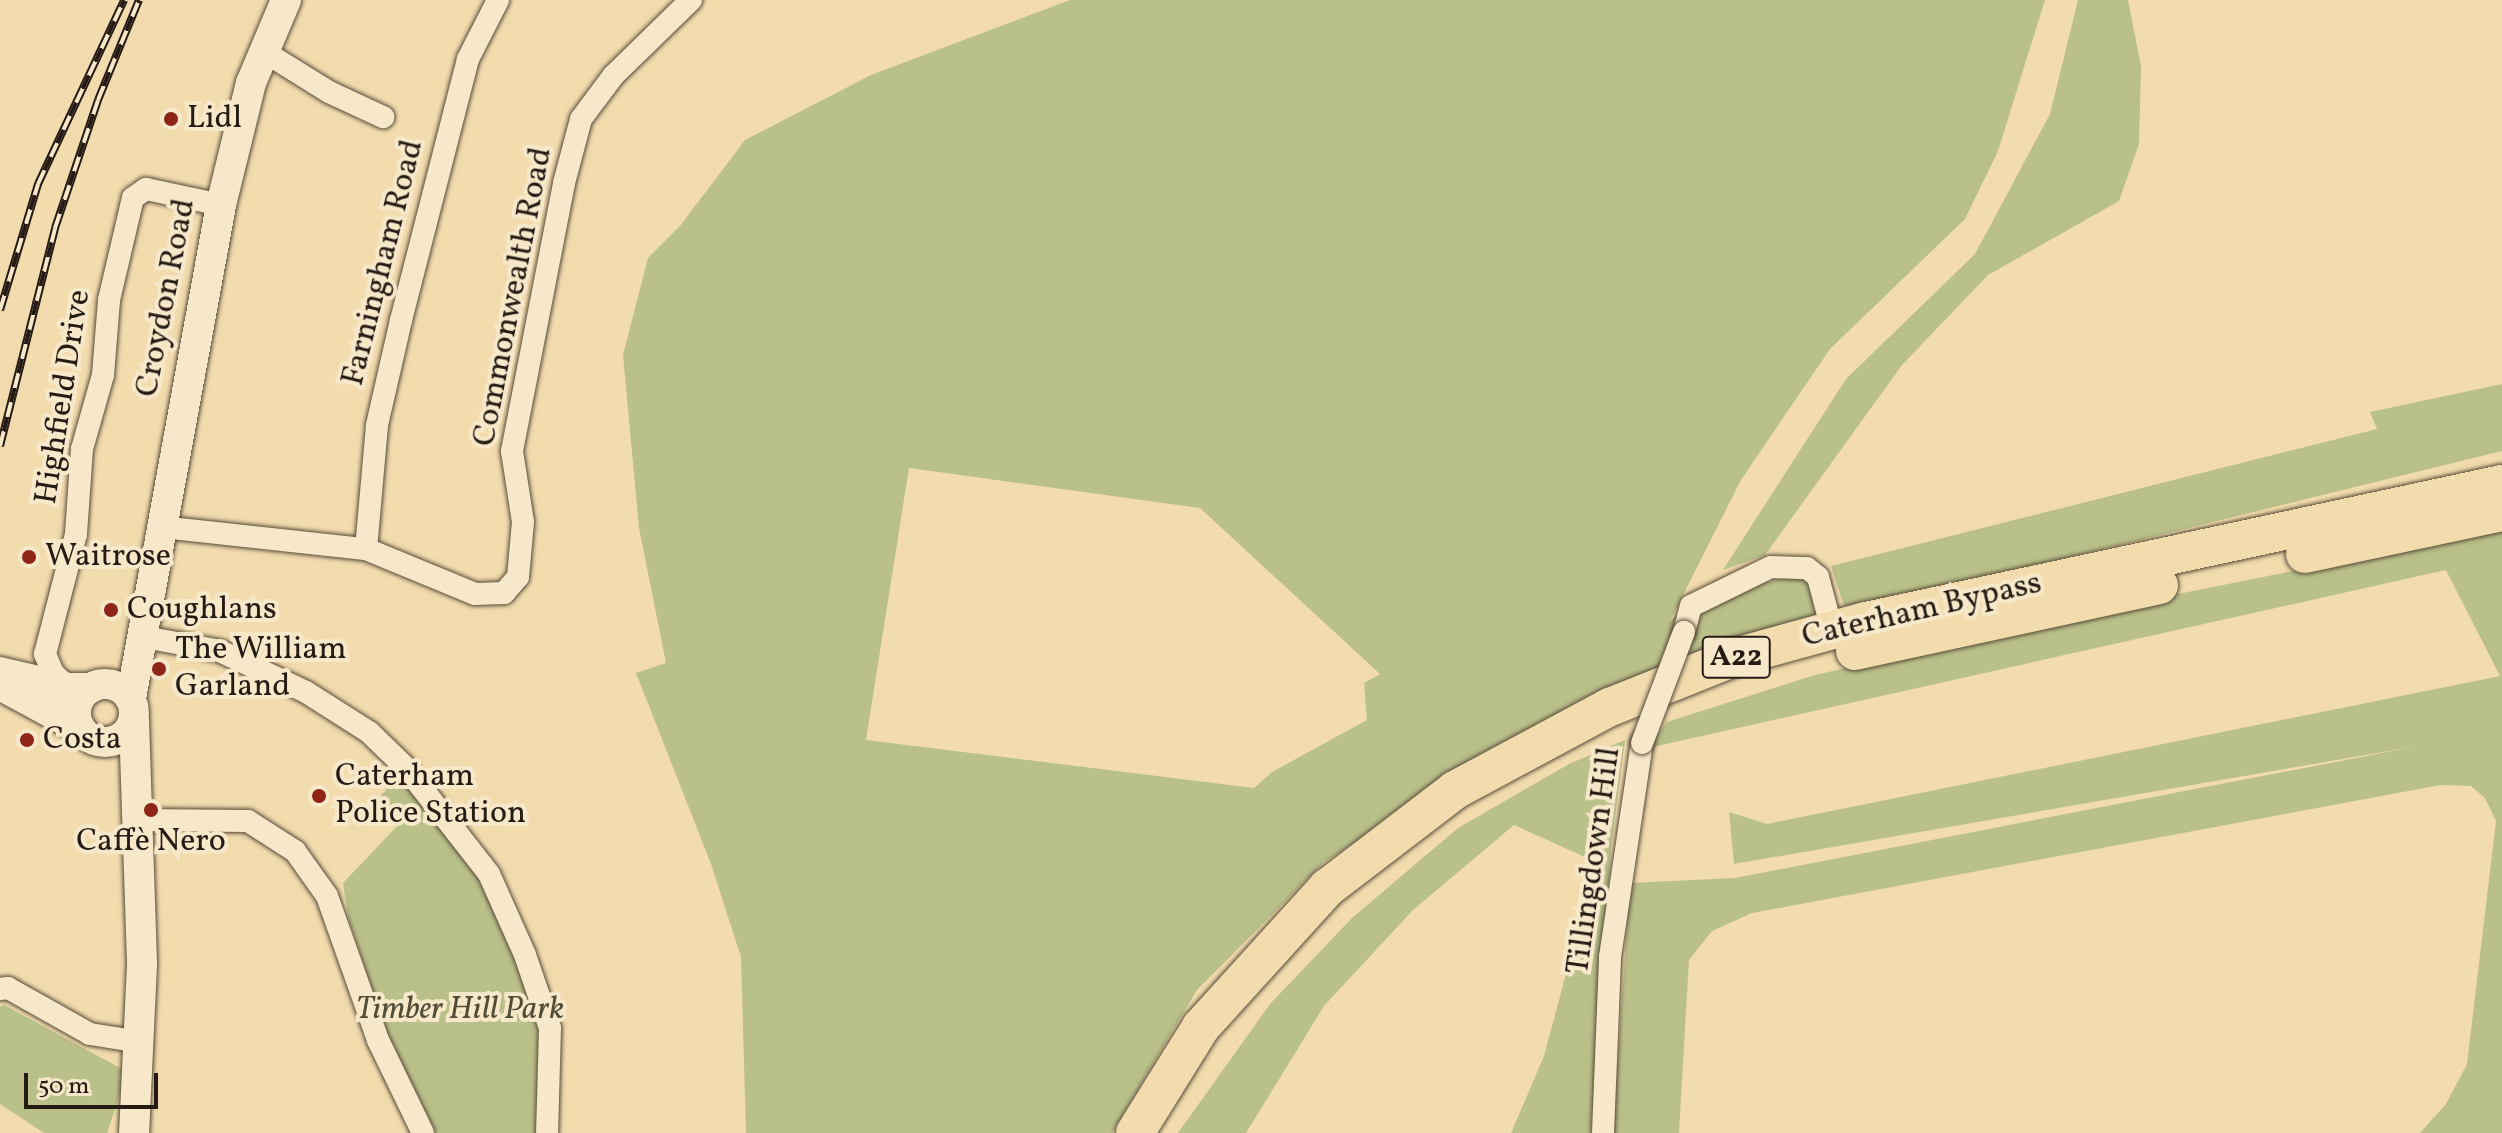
<!DOCTYPE html>
<html>
<head>
<meta charset="utf-8">
<style>
  body { margin:0 }
  #map { position:relative; width:2502px; height:1133px; overflow:hidden; background:#f2dcae; font-family:Vollkorn,serif }
  div>[style] { position:absolute }
  .green>* { inset:0; background:#bac08a }
  .roads { filter:drop-shadow(0 0 2px #584b3a) drop-shadow(0 0 2px #584b3a) }
  .street>* { height:22px; margin:-11px; padding:0 11px; transform-origin:11px; border-radius:11px; background:#f7e8ca }
  .secondary>* { height:30px; margin:-15px; padding:0 15px; transform-origin:15px; border-radius:15px; background:#f7e8ca }
  .secondary>.ring { margin:-15px; padding:0; box-sizing:content-box; background:none; border:30px solid #f7e8ca; border-radius:50% }
  .highway>* { height:38px; margin:-19px; padding:0 19px; transform-origin:19px; border-radius:19px; background:#f2dcae }
  .rail>* { height:8px; margin-top:-4px; transform-origin:0; background:repeating-linear-gradient(90deg,#f7e8ca 0 15px,#251b14 0 30px); box-sizing:border-box; border-block:2px solid #251b14 }
  .bridges { filter:drop-shadow(0 0 2px #584b3a) drop-shadow(0 0 2px #584b3a) }
  .street-bridge>* { height:22px; margin:-11px; padding:0 11px; transform-origin:11px; border-radius:11px; background:#f7e8ca }
  .dots>* { width:22px; height:22px; translate:-50% -50%; box-sizing:border-box; border:4px solid #f7e8ca; border-radius:50% }
  span { translate:-50% -50%; white-space:nowrap; text-align:center; line-height:1.15; -webkit-text-stroke:8px #f7e8ca; paint-order:stroke }
  .shield-label span { padding:2px 6px; background:#f7e8ca; border:2px solid; border-radius:6px; -webkit-text-stroke-width:0 }
  .shield-label { font-size:30px; color:#251b14; font-weight:700 }
  .poi-label { font-size:32px; color:#251b14 }
  .left { translate:0 -50%; text-align:left }
  .street-label { font-size:32px; color:#251b14 }
  .park-label { font-size:32px; color:#524d37; font-style:italic }
  .scale { position:absolute; left:24px; top:1073px; width:134px; height:36px; box-sizing:border-box; border:4px solid #251b14; border-top:0; padding-left:10px; font-size:24px; line-height:28px; white-space:nowrap; color:#251b14; -webkit-text-stroke:6px #f7e8ca; paint-order:stroke }
</style>
</head>
<body>
<div id="map">
  <div class="green">
    <i style="clip-path:polygon(evenodd,1070px 0,2045px 0,1998px 151px,1965px 219px,1830px 349px,1741px 480px,1670px 621px,1695px 599px,1801px 574px,1817px 581px,1821px 614px,1470px 768px,1323px 863px,1197px 990px,1112px 1133px,746px 1133px,741px 957px,711px 864px,636px 673px,666px 663px,639px 528px,623px 355px,648px 258px,680px 226px,745px 140px,871px 75px,1070px 0,909px 468px,1200px 508px,1380px 674px,1364px 683px,1367px 720px,1272px 772px,1254px 788px,866px 740px,909px 468px)"></i>
    <i style="clip-path:polygon(2078px 0,2128px 0,2141px 66px,2139px 144px,2119px 201px,1988px 275px,1902px 365px,1765px 555px,1723px 570px,1846px 379px,1975px 254px,2050px 114px)"></i>
    <i style="clip-path:polygon(2502px 384px,2502px 451px,1846px 612px,1831px 566px,2377px 429px,2370px 412px)"></i>
    <i style="clip-path:polygon(2502px 529px,2502px 1133px,2420px 1133px,2446px 1104px,2467px 1064px,2496px 821px,2485px 798px,2471px 786px,2441px 785px,1752px 913px,1712px 931px,1689px 960px,1679px 1133px,1613px 1133px,1630px 883px,1735px 878px,2418px 746px,1734px 864px,1729px 812px,1767px 824px,2500px 676px,2446px 570px,1648px 748px,1667px 722px,1815px 675px,2118px 606px)"></i>
    <i style="clip-path:polygon(1625px 740px,1611px 849px,1591px 1133px,1511px 1133px,1544px 1056px,1596px 862px,1514px 825px,1413px 910px,1324px 1006px,1246px 1133px,1178px 1133px,1270px 1004px,1352px 918px,1458px 828px,1569px 764px)"></i>
    <i style="clip-path:polygon(407px 769px,489px 874px,550px 1028px,547px 1133px,435px 1133px,398px 1066px,348px 917px,343px 883px,403px 820px,381px 795px)"></i>
    <i style="clip-path:polygon(4px 1005px,122px 1069px,121px 1091px,107px 1133px,44px 1133px,0 1104px,0 1007px)"></i>
  </div>
  <div class="roads">
    <div class="street">
      <i style="left:263px;top:51px;width:78px;rotate:31.8deg"></i>
      <i style="left:329px;top:92px;width:60px;rotate:24.8deg"></i>
      <i style="left:162px;top:527px;width:205px;rotate:6.2deg"></i>
      <i style="left:366px;top:549px;width:118px;rotate:22.4deg"></i>
      <i style="left:475px;top:594px;width:29px;rotate:-2deg"></i>
      <i style="left:504px;top:593px;width:21px;rotate:-49deg"></i>
      <i style="left:518px;top:577px;width:55px;rotate:-84.8deg"></i>
      <i style="left:523px;top:522px;width:72px;rotate:-98.8deg"></i>
      <i style="left:512px;top:451px;width:273px;rotate:-79deg"></i>
      <i style="left:564px;top:183px;width:66px;rotate:-75.1deg"></i>
      <i style="left:581px;top:119px;width:54px;rotate:-53.3deg"></i>
      <i style="left:613px;top:76px;width:109px;rotate:-44.3deg"></i>
      <i style="left:366px;top:549px;width:124px;rotate:-84.9deg"></i>
      <i style="left:377px;top:425px;width:108px;rotate:-77.1deg"></i>
      <i style="left:401px;top:320px;width:269px;rotate:-75.6deg"></i>
      <i style="left:468px;top:59px;width:66px;rotate:-63deg"></i>
      <i style="left:1684px;top:632px;width:27px;rotate:-75deg"></i>
      <i style="left:1691px;top:606px;width:89px;rotate:-26deg"></i>
      <i style="left:1771px;top:567px;width:36px;rotate:2deg"></i>
      <i style="left:1807px;top:568px;width:14px;rotate:39deg"></i>
      <i style="left:1818px;top:577px;width:55px;rotate:75.2deg"></i>
      <i style="left:144px;top:637px;width:77px;rotate:10.4deg"></i>
      <i style="left:220px;top:651px;width:95px;rotate:25.5deg"></i>
      <i style="left:306px;top:692px;width:75px;rotate:32.4deg"></i>
      <i style="left:369px;top:732px;width:53px;rotate:44.2deg"></i>
      <i style="left:407px;top:769px;width:133px;rotate:52deg"></i>
      <i style="left:489px;top:874px;width:89px;rotate:66deg"></i>
      <i style="left:525px;top:955px;width:77px;rotate:71.1deg"></i>
      <i style="left:550px;top:1028px;width:105px;rotate:91.6deg"></i>
      <i style="left:69px;top:688px;width:22px;rotate:-137deg"></i>
      <i style="left:53px;top:673px;width:21px;rotate:-113deg"></i>
      <i style="left:45px;top:654px;width:124px;rotate:-75.5deg"></i>
      <i style="left:76px;top:534px;width:85px;rotate:-86deg"></i>
      <i style="left:82px;top:449px;width:77px;rotate:-74.2deg"></i>
      <i style="left:103px;top:375px;width:75px;rotate:-85.4deg"></i>
      <i style="left:109px;top:300px;width:105px;rotate:-76.8deg"></i>
      <i style="left:133px;top:198px;width:16px;rotate:-35deg"></i>
      <i style="left:146px;top:189px;width:77px;rotate:12deg"></i>
      <i style="left:138px;top:820px;width:110px;rotate:0.5deg"></i>
      <i style="left:248px;top:821px;width:56px;rotate:32.6deg"></i>
      <i style="left:295px;top:851px;width:55px;rotate:54.6deg"></i>
      <i style="left:327px;top:896px;width:153px;rotate:70.5deg"></i>
      <i style="left:378px;top:1040px;width:103px;rotate:64.2deg"></i>
      <i style="left:0;top:989px;width:8px;rotate:-7deg"></i>
      <i style="left:8px;top:988px;width:94px;rotate:29.3deg"></i>
      <i style="left:90px;top:1034px;width:52px;rotate:8.9deg"></i>
      <i style="left:1603px;top:1133px;width:176px;rotate:-87.7deg"></i>
      <i style="left:1610px;top:957px;width:216px;rotate:-81.5deg"></i>
    </div>
    <div class="secondary">
      <i style="left:0;top:672px;width:71px;rotate:13.1deg"></i>
      <i style="left:69px;top:688px;width:22px"></i>
      <i class="ring" style="left:76px;top:684px;width:28px;height:28px"></i>
      <i style="left:0;top:685px;width:92px;rotate:28.5deg"></i>
      <i style="left:131px;top:698px;width:501px;rotate:-79.65deg"></i>
      <i style="left:221px;top:205px;width:126px;rotate:-76.2deg"></i>
      <i style="left:251px;top:83px;width:90px;rotate:-67.1deg"></i>
      <i style="left:134px;top:721px;width:244px;rotate:88.1deg"></i>
      <i style="left:142px;top:965px;width:168px;rotate:92.7deg"></i>
    </div>
    <div class="highway">
      <i style="left:2305px;top:554px;width:201px;rotate:-12deg"></i>
      <i style="left:1855px;top:651px;width:311px;rotate:-12.2deg"></i>
      <i style="left:1135px;top:1133px;width:125px;rotate:-58.1deg"></i>
      <i style="left:1201px;top:1027px;width:188px;rotate:-47.8deg"></i>
      <i style="left:1327px;top:888px;width:161px;rotate:-37.4deg"></i>
      <i style="left:1455px;top:790px;width:176px;rotate:-28.2deg"></i>
      <i style="left:1610px;top:707px;width:135px;rotate:-21.8deg"></i>
      <i style="left:1735px;top:657px;width:136px;rotate:-15.4deg"></i>
      <i style="left:1866px;top:621px;width:651px;rotate:-12.16deg"></i>
    </div>
  </div>
  <div class="rail">
    <i style="left:0;top:310px;width:132px;rotate:-73.2deg"></i>
    <i style="left:38px;top:184px;width:203px;rotate:-64.9deg"></i>
    <i style="left:0;top:446px;width:225px;rotate:-75.8deg"></i>
    <i style="left:55px;top:228px;width:135px;rotate:-71.4deg"></i>
    <i style="left:98px;top:100px;width:108px;rotate:-67.7deg"></i>
  </div>
  <div class="bridges">
    <div class="street-bridge">
      <i style="left:1642px;top:743px;width:119px;rotate:-69.3deg"></i>
    </div>
  </div>
  <div class="dots">
    <i style="left:171px;top:119px;background:#8f2418"></i>
    <i style="left:29px;top:557px;background:#8f2418"></i>
    <i style="left:111px;top:610px;background:#8f2418"></i>
    <i style="left:159px;top:669px;background:#8f2418"></i>
    <i style="left:27px;top:740px;background:#8f2418"></i>
    <i style="left:319px;top:796px;background:#8f2418"></i>
    <i style="left:151px;top:810px;background:#8f2418"></i>
  </div>
  <div class="shield-label">
    <span style="left:1736px;top:657px">A22</span>
  </div>
  <div class="poi-label">
    <span class="left" style="left:187px;top:119px">Lidl</span>
    <span class="left" style="left:45px;top:557px">Waitrose</span>
    <span class="left" style="left:127px;top:610px">Coughlans</span>
    <span class="left" style="left:175px;top:669px">The William<br>Garland</span>
    <span class="left" style="left:43px;top:740px">Costa</span>
    <span class="left" style="left:335px;top:796px">Caterham<br>Police Station</span>
    <span style="left:151px;top:842px">Caffè Nero</span>
  </div>
  <div class="street-label">
    <span style="left:384px;top:263px;rotate:-76deg">Farningham Road</span>
    <span style="left:514px;top:297px;rotate:-79deg">Commonwealth Road</span>
    <span style="left:167px;top:298px;rotate:-79deg">Croydon Road</span>
    <span style="left:64px;top:397px;rotate:-81deg">Highfield Drive</span>
    <span style="left:1922px;top:611px;rotate:-13deg">Caterham Bypass</span>
    <span style="left:1595px;top:861px;rotate:-82deg">Tillingdown Hill</span>
  </div>
  <div class="park-label">
    <span style="left:460px;top:1010px">Timber Hill Park</span>
  </div>
  <div class="scale">50 m</div>
</div>
</body>
</html>
